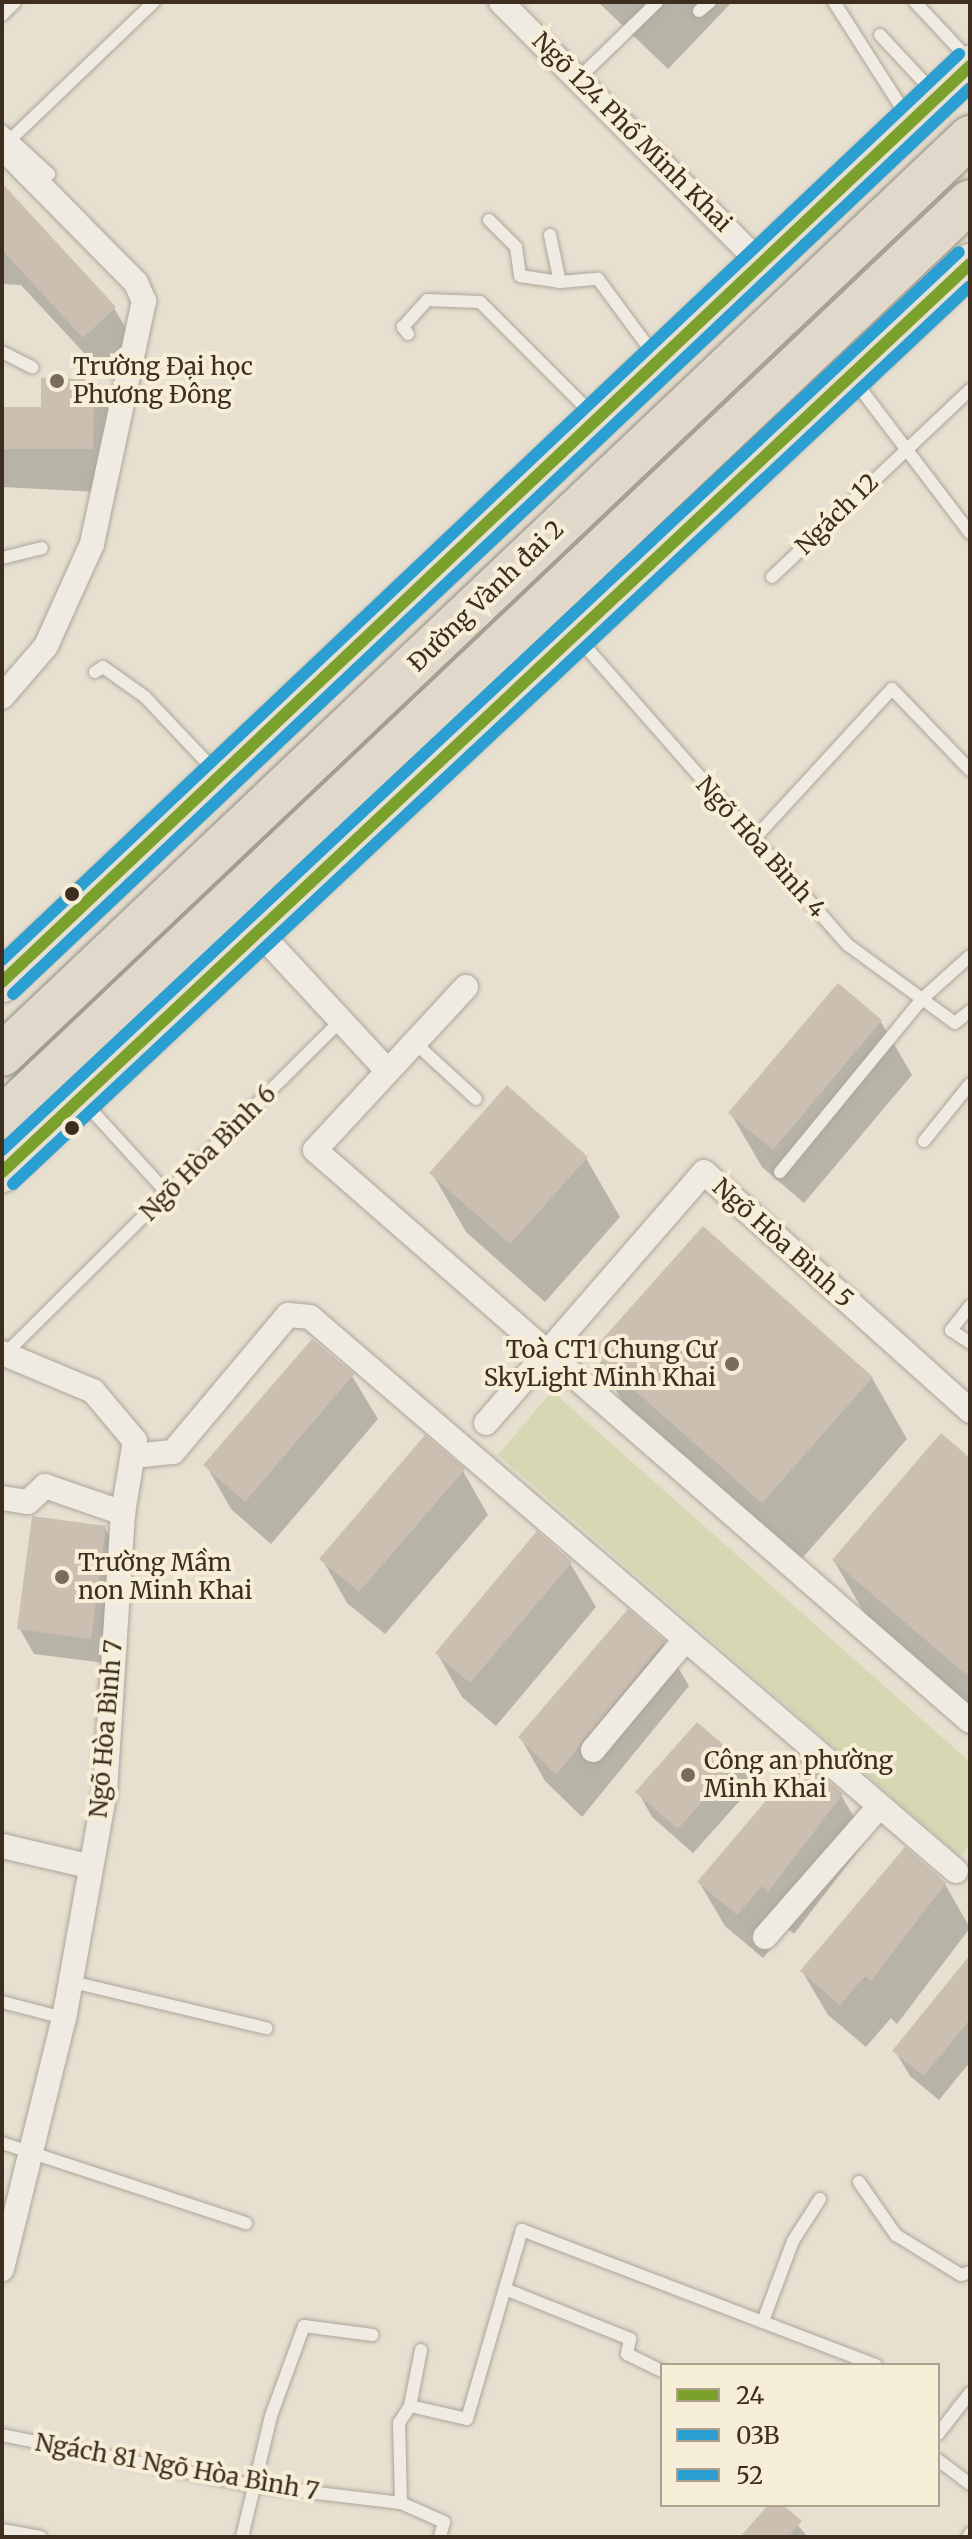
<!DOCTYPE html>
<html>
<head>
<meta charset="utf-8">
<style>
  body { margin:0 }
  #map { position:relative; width:972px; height:2539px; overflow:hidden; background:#e7e0d1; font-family:Merriweather,serif }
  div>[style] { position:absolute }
  .green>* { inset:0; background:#d6d7b3 }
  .shadow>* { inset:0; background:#0003 }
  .building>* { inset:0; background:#cbbfb2 }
  .roads { filter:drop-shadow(0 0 2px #ada599) drop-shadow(0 0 2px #ada599) }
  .service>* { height:12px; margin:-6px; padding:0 6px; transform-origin:6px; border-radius:6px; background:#efebe3 }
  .minor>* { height:24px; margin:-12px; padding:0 12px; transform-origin:12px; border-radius:12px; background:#efebe3 }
  .primary>* { height:40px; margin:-20px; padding:0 20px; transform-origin:20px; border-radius:20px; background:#e6e1d4 }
  .bridges { filter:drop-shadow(0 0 2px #928b80) drop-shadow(0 0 2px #928b80) }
  .trunk-bridge>* { height:42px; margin:-21px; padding:0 21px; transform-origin:21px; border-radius:21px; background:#e0d9cb }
  .bus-1>* { height:12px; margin:-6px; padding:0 6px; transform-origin:6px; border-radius:6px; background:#7ba02b }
  .bus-2>* { height:12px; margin:-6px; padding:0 6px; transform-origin:6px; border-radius:6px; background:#2b9ed2 }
  .bus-3>* { height:12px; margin:-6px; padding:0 6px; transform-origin:6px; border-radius:6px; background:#2b9ed2 }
  .dots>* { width:22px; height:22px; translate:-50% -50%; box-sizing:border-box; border:4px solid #f7eed8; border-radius:50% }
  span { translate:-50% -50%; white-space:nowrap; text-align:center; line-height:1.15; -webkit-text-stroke:8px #f7eed8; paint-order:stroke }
  .street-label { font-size:24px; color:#3d2e20 }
  .poi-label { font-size:24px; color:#3d2e20 }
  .left { translate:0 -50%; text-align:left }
  .right { translate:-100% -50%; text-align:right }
  .frame { position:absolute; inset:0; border:4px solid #3d2e20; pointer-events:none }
  .legend { position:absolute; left:660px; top:2363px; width:280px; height:144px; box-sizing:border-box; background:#f7eed8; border:2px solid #ada18e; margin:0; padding:10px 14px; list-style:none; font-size:24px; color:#3d2e20 }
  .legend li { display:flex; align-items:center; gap:16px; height:40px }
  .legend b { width:40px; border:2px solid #ada18e }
</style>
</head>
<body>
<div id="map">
  <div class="green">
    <i style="clip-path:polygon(552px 1391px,970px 1762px,970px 1845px,960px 1856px,498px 1455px)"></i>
  </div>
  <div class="shadow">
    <i style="clip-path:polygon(598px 2px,732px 2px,668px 69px)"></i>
    <i style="clip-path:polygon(2px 196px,114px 308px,140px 352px,109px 380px,21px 285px,2px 284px)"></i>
    <i style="clip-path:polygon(92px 381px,118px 425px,117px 493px,2px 487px,2px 408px,43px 409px)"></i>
    <i style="clip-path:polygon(838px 986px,881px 1022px,912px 1075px,804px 1203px,762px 1167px,731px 1114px)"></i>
    <i style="clip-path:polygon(586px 1158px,620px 1217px,545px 1302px,466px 1232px,432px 1173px)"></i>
    <i style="clip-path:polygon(594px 1352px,872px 1378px,907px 1439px,798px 1563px,629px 1413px)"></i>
    <i style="clip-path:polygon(352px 1376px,378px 1419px,271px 1544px,231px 1509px,206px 1465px)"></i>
    <i style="clip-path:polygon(970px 1461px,970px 1707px,869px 1621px,834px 1561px)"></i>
    <i style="clip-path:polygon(463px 1471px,488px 1515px,385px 1634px,347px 1603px,322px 1559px)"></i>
    <i style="clip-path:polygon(105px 1528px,120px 1554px,105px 1663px,34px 1654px,19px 1628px)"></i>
    <i style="clip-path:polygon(570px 1563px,596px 1607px,496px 1726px,462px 1697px,437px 1653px)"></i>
    <i style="clip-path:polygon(663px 1642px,689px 1686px,582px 1817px,545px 1781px,520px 1737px)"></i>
    <i style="clip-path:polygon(738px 1760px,753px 1786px,693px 1853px,652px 1817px,638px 1792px)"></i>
    <i style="clip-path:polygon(841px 1795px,867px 1839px,794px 1934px,788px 1929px,763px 1958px,725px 1926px,699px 1882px)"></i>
    <i style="clip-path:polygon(945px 1884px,970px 1928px,897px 2024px,891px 2018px,866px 2047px,828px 2015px,802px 1971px)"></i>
    <i style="clip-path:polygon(970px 1958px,970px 2062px,939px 2100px,910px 2076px,895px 2051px)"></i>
    <i style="clip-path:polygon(770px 2505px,780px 2505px,808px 2537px,740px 2537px)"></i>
  </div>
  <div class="building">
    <i style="clip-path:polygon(2px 183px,116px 307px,83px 338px,2px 250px)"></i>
    <i style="clip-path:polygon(41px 378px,94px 379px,93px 449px,2px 449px,2px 407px,41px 407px)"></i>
    <i style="clip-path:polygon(838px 983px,882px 1020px,773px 1150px,728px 1113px)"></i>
    <i style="clip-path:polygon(507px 1085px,588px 1157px,510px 1244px,429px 1173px)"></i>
    <i style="clip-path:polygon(703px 1226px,873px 1377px,762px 1503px,591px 1352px)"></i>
    <i style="clip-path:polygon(312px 1339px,354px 1374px,245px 1502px,203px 1465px)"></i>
    <i style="clip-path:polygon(941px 1433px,970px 1458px,970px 1678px,832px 1560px)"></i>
    <i style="clip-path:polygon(425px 1435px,465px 1469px,359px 1592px,319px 1559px)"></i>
    <i style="clip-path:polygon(32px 1516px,106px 1526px,91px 1639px,17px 1629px)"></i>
    <i style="clip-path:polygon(537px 1531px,572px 1562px,470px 1683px,435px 1653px)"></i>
    <i style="clip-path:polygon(628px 1609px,665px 1641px,556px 1775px,518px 1737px)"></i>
    <i style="clip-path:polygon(697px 1722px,740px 1759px,678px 1829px,635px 1792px)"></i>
    <i style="clip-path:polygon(802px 1758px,843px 1794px,768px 1892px,762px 1886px,737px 1915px,697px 1882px)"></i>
    <i style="clip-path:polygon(905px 1847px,946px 1883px,871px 1981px,865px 1976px,840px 2005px,800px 1971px)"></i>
    <i style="clip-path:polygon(970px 1955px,970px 2019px,924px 2076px,892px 2051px)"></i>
    <i style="clip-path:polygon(768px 2505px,783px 2505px,802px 2521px,788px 2537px,740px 2537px)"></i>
  </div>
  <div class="roads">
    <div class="service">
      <i style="left:834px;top:2px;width:135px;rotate:57.4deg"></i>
      <i style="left:915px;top:2px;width:81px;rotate:47deg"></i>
      <i style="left:699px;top:11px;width:14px;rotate:-39deg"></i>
      <i style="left:2px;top:15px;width:18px;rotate:-45deg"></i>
      <i style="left:880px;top:35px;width:81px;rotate:47deg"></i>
      <i style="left:580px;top:77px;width:107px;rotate:-44.2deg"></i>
      <i style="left:2px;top:131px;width:64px;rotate:42.5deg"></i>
      <i style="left:11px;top:139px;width:198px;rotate:-43.8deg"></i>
      <i style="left:489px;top:220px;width:38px;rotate:45deg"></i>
      <i style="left:516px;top:247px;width:29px;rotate:82deg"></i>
      <i style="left:520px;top:276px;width:40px;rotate:8.5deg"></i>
      <i style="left:550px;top:235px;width:48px;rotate:78deg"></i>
      <i style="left:560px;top:282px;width:38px;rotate:-5deg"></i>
      <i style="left:598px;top:279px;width:96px;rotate:53.5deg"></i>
      <i style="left:408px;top:334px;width:9px;rotate:-126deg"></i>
      <i style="left:403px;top:327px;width:36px;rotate:-48deg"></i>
      <i style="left:427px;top:300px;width:53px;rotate:2.2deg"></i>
      <i style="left:480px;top:302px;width:158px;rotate:45deg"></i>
      <i style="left:2px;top:352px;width:34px;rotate:27deg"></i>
      <i style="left:853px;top:379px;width:193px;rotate:52.8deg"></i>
      <i style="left:2px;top:558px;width:41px;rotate:-14deg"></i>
      <i style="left:772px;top:577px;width:272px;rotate:-43.4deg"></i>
      <i style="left:578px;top:638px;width:409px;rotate:48.7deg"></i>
      <i style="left:848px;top:945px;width:132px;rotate:36.1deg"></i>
      <i style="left:955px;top:1023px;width:19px;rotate:-39deg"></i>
      <i style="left:95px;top:672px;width:9px;rotate:-32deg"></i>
      <i style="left:103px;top:667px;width:52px;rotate:35.5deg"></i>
      <i style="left:145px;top:697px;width:102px;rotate:46.6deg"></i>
      <i style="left:753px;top:840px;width:205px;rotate:-47.4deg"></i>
      <i style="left:892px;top:689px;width:112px;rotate:46.1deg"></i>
      <i style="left:414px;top:1042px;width:84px;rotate:42.6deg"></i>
      <i style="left:84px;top:1102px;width:125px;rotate:47.6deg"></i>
      <i style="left:924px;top:1141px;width:73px;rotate:-51.1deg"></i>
      <i style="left:780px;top:1172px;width:224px;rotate:-50.6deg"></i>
      <i style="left:922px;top:999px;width:64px;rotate:-41.9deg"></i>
      <i style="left:970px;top:1306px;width:31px;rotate:128deg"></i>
      <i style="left:951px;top:1330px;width:23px;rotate:34deg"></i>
      <i style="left:5px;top:1354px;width:474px;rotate:-44.8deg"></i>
      <i style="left:68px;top:1981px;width:204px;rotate:13.4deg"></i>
      <i style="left:2px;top:2002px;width:64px;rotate:14.5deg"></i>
      <i style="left:2px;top:2143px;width:257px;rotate:18.2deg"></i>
      <i style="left:859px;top:2182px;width:65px;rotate:55.1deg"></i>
      <i style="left:896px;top:2235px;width:76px;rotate:31.6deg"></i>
      <i style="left:961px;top:2275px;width:9px;rotate:-18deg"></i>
      <i style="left:505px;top:2289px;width:135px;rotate:21.8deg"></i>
      <i style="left:630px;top:2339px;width:15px;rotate:101deg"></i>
      <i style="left:627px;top:2354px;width:39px;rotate:26deg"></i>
      <i style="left:763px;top:2321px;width:85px;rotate:-69.4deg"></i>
      <i style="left:793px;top:2241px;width:50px;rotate:-57.3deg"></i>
      <i style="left:410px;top:2406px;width:58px;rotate:12.8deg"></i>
      <i style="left:467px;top:2419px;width:197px;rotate:-73.8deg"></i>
      <i style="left:522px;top:2230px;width:379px;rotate:20.9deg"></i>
      <i style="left:938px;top:2434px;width:52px;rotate:-52deg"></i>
      <i style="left:2px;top:2435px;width:253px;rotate:11.4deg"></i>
      <i style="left:250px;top:2485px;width:152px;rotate:6.8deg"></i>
      <i style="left:401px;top:2503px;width:47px;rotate:23.8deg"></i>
      <i style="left:444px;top:2522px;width:16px;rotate:105deg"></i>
      <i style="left:938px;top:2460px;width:40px;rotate:37deg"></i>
      <i style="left:401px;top:2503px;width:80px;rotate:-91.4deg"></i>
      <i style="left:399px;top:2423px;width:20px;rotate:-57deg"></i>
      <i style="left:410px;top:2406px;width:57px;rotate:-78.9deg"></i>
      <i style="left:2px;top:2530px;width:39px;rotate:10deg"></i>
      <i style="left:242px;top:2537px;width:124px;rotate:-76.5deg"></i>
      <i style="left:271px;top:2416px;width:96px;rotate:-69.9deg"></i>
      <i style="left:304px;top:2326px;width:69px;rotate:7.5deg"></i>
      <i style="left:968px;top:2537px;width:4px;rotate:-56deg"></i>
    </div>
    <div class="minor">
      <i style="left:501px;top:2px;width:369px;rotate:45.2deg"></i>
      <i style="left:2px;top:147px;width:191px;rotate:45.4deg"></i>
      <i style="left:136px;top:283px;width:20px;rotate:66deg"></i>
      <i style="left:144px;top:301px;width:249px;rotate:102.1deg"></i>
      <i style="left:92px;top:544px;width:112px;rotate:114.3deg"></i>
      <i style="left:46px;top:646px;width:67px;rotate:130.8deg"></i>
      <i style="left:258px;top:931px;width:188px;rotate:47.2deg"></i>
      <i style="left:466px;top:987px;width:222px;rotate:132.8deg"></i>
      <i style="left:315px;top:1150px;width:869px;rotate:41.08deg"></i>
      <i style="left:2px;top:1353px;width:99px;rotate:22.7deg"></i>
      <i style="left:93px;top:1391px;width:65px;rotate:50deg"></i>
      <i style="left:135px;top:1441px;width:73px;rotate:99.5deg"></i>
      <i style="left:123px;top:1513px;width:279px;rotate:93.7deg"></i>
      <i style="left:105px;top:1791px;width:231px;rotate:100.2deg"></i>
      <i style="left:64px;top:2018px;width:259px;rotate:103.9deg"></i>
      <i style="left:486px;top:1423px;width:332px;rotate:-49deg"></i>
      <i style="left:704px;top:1172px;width:358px;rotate:41.9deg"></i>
      <i style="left:134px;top:1456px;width:39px;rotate:-6deg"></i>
      <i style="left:173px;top:1452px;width:179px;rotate:-50deg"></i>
      <i style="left:288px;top:1315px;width:22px;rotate:5deg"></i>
      <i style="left:310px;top:1317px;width:851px;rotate:40.62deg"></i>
      <i style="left:2px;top:1498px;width:26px;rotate:9deg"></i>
      <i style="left:28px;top:1502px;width:23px;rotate:-43deg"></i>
      <i style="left:45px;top:1486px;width:83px;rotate:19.1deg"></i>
      <i style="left:593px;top:1750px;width:143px;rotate:-50.1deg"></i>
      <i style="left:2px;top:1846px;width:88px;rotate:13.1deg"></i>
      <i style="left:765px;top:1937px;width:171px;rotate:-48.8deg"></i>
    </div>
    <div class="primary">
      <i style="left:2px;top:982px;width:1333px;rotate:-43.42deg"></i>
      <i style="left:2px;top:1172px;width:1327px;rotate:-43.17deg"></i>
    </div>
  </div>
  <div class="bridges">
    <div class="trunk-bridge">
      <i style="left:2px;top:1055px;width:1334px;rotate:-43.48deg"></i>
      <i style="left:2px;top:1118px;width:1333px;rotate:-43.45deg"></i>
    </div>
  </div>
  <div class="bus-1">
    <i style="left:2px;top:982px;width:1333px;rotate:-43.42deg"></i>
    <i style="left:2px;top:1172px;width:1327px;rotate:-43.17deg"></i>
  </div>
  <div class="bus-2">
    <i style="left:13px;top:994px;width:1318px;rotate:-43.43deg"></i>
    <i style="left:13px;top:1184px;width:1312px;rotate:-43.18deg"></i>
  </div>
  <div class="bus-3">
    <i style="left:2px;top:960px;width:1318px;rotate:-43.43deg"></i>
    <i style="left:2px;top:1150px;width:1312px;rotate:-43.18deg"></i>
  </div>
  <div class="dots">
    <i style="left:57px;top:381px;background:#786c5e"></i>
    <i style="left:72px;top:894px;background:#3d2e20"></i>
    <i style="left:72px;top:1128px;background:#3d2e20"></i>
    <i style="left:732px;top:1364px;background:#786c5e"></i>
    <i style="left:62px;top:1577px;background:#786c5e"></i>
    <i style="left:688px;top:1775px;background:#786c5e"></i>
  </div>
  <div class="street-label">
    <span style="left:632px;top:132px;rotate:45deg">Ngõ 124 Phố Minh Khai</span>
    <span style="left:837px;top:514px;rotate:-44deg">Ngách 12</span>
    <span style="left:486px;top:596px;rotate:-44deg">Đường Vành đai 2</span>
    <span style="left:761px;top:847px;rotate:48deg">Ngõ Hòa Bình 4</span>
    <span style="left:208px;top:1153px;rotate:-45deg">Ngõ Hòa Bình 6</span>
    <span style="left:783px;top:1243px;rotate:42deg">Ngõ Hòa Bình 5</span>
    <span style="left:106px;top:1729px;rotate:-85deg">Ngõ Hòa Bình 7</span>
    <span style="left:177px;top:2467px;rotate:10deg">Ngách 81 Ngõ Hòa Bình 7</span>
  </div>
  <div class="poi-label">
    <span class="left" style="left:73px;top:381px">Trường Đại học<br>Phương Đông</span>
    <span class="right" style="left:716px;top:1364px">Toà CT1 Chung Cư<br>SkyLight Minh Khai</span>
    <span class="left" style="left:78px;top:1577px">Trường Mầm<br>non Minh Khai</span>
    <span class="left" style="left:704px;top:1775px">Công an phường<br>Minh Khai</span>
  </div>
  <div class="frame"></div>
  <ul class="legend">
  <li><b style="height:10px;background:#7ba02b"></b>24</li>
  <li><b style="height:10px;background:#2b9ed2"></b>03B</li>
  <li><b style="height:10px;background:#2b9ed2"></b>52</li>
  </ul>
</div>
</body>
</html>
